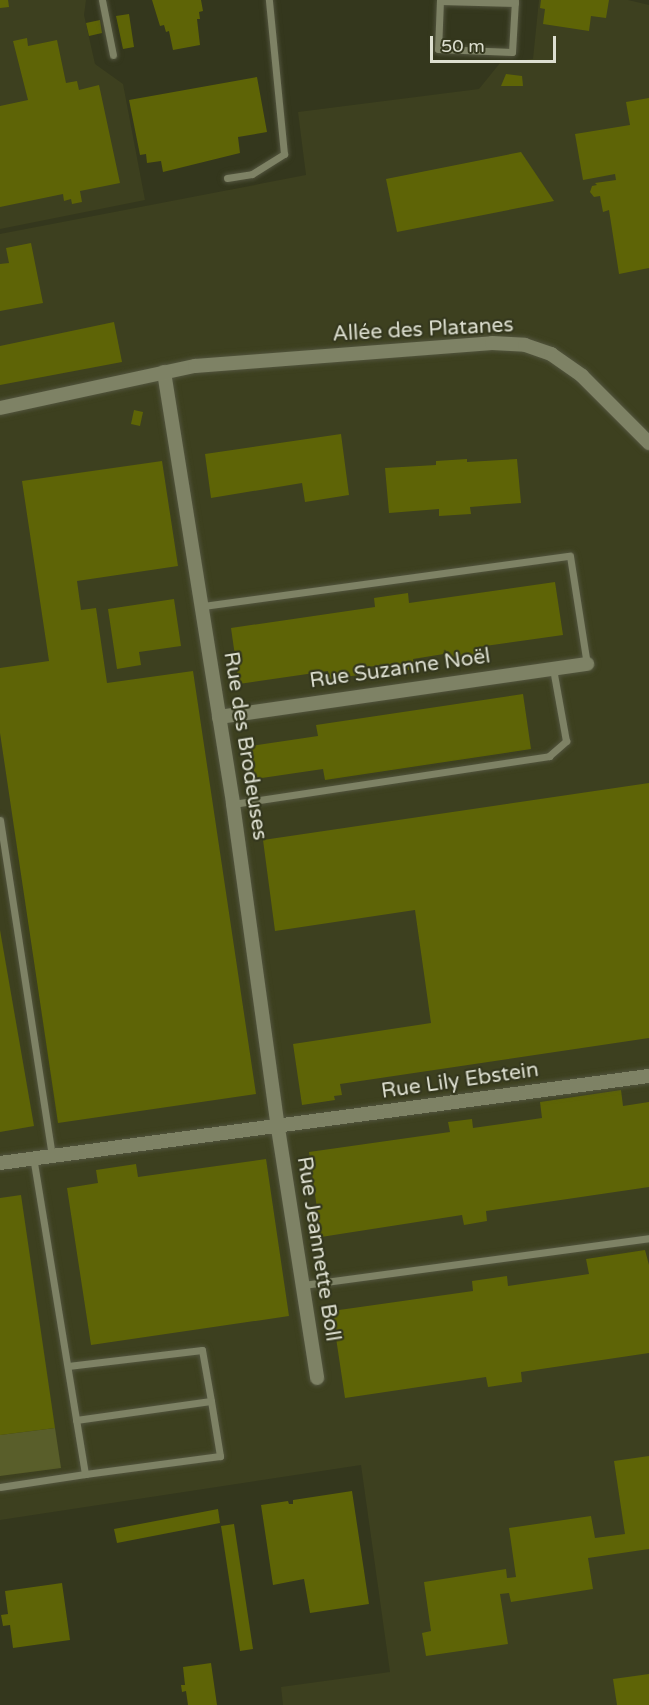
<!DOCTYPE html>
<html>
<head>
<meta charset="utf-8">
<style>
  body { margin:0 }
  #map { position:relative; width:649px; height:1705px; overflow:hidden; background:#34371d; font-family:"Varela Round",sans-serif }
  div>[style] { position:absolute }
  .built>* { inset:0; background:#3d401f }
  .green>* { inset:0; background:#595e2a }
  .building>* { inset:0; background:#5e6406 }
  .roads { filter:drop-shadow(0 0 2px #52543e) drop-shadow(0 0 2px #52543e) }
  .lane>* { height:7px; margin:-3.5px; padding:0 3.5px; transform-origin:3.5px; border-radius:3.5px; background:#7e8265 }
  .street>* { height:14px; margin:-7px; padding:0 7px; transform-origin:7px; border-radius:7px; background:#7e8265 }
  span { translate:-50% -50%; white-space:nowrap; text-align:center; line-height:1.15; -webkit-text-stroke:4.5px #34371d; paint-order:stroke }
  .street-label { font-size:21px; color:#dddfd0 }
  .scale { position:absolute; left:430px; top:36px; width:126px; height:27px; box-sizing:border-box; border:3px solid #dddfd0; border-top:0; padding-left:8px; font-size:18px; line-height:21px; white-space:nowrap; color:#dddfd0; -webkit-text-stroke:4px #34371d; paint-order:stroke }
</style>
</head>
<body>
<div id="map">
  <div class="built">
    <i style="clip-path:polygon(0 0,86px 0,84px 15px,95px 64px,123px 84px,145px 200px,0 229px)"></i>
    <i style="clip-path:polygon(539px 0,628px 0,649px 5px,649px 1705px,283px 1705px,281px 1687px,390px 1672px,361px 1465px,0 1520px,0 234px,306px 175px,298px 112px,479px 89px,500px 63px,533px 59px)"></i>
  </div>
  <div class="green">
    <i style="clip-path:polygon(55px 1428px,61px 1468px,0 1476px,0 1435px)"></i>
  </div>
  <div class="building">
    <i style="clip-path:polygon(0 0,8px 0,9px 7px,0 8px)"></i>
    <i style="clip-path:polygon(152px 0,201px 0,203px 11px,199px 12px,200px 19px,197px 19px,200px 45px,173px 50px,169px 31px,166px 32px,164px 25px,160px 26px)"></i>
    <i style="clip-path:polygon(541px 0,609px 0,606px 18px,591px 16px,589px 31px,543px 24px,545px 9px,540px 8px)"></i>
    <i style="clip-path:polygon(129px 14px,134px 47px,123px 49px,116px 16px)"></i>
    <i style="clip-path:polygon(100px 20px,102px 33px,89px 36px,86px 23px)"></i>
    <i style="clip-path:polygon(27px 38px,28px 46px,57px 40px,66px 83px,77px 81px,79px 90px,99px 85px,120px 183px,80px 191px,82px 202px,72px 204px,71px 199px,64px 201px,63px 194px,0 207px,0 106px,28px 100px,13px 41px)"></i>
    <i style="clip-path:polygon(506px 74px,522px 76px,523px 86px,501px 86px)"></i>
    <i style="clip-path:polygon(257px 77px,267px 132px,238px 137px,240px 153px,163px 172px,161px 161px,147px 163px,146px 154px,140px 155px,129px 100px)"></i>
    <i style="clip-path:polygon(649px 98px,649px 268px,619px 274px,609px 210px,603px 212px,600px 196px,594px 197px,590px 192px,592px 186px,597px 185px,595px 183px,616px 180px,615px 174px,583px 180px,575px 134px,630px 125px,626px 102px)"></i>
    <i style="clip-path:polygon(521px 152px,554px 201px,397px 232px,386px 179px)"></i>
    <i style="clip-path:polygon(31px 243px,43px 303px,0 311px,0 264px,9px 263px,6px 248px)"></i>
    <i style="clip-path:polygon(114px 322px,122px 362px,0 385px,0 346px)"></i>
    <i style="clip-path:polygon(134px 410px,143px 412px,140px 426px,131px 424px)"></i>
    <i style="clip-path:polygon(341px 434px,349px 495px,305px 502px,302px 483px,211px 498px,205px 454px)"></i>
    <i style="clip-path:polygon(467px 459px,467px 462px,517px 459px,521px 503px,470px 507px,471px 514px,439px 516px,439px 509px,389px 513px,385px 468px,436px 465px,436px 461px)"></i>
    <i style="clip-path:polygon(162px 461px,178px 566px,77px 581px,81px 610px,96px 608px,107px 683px,193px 671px,256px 1094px,58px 1123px,0 733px,0 668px,49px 661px,22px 481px)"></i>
    <i style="clip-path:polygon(555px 582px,563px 635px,478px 647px,479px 657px,451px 661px,450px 653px,413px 659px,414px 669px,393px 672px,392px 664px,358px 668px,359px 675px,329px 679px,328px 671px,239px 684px,231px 628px,375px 607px,374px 598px,408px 593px,409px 603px)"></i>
    <i style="clip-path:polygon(174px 599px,181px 646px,139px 652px,141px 665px,117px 669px,108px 609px)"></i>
    <i style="clip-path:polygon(523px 694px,531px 749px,325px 780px,323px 769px,255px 779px,251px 746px,318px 736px,316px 725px)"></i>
    <i style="clip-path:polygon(649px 783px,649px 1038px,340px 1084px,342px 1095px,334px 1096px,335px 1100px,302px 1105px,293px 1044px,431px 1023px,415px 910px,275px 931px,263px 840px)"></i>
    <i style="clip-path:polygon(0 930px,34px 1126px,0 1132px)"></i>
    <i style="clip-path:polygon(621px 1090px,623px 1106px,649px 1102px,649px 1187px,486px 1211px,487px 1221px,464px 1225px,462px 1215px,321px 1237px,309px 1152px,450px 1132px,448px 1122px,472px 1119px,473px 1128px,542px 1118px,540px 1102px)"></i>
    <i style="clip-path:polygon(266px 1159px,289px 1316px,91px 1345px,67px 1188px,98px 1183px,96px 1170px,136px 1164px,138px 1177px)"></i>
    <i style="clip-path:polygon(21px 1195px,55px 1428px,0 1435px,0 1198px)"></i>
    <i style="clip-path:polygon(645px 1250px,649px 1265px,649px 1353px,521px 1372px,522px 1382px,488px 1387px,486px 1377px,345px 1398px,332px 1311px,473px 1291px,472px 1281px,507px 1276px,508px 1286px,589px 1274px,586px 1259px)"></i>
    <i style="clip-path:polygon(649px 1456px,649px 1549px,588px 1558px,593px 1589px,511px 1602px,509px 1593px,500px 1594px,508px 1644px,426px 1656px,422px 1633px,431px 1631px,424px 1582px,506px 1569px,507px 1578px,516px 1577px,509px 1528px,591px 1516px,595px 1538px,625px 1534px,614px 1461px)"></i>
    <i style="clip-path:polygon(352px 1491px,369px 1604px,310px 1613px,304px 1579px,273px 1585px,261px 1505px,288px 1501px,289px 1504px,293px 1504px,293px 1500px)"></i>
    <i style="clip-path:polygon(218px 1509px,220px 1523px,117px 1543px,114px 1529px)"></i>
    <i style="clip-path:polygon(234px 1524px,253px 1649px,240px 1651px,221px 1526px)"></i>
    <i style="clip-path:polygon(62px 1583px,70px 1640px,13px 1648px,10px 1625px,3px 1626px,1px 1615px,8px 1614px,5px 1591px)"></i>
    <i style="clip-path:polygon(211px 1663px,217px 1705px,188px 1705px,186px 1691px,182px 1692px,181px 1685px,185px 1685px,183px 1667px)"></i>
    <i style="clip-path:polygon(649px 1674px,649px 1705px,617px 1705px,613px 1679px)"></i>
  </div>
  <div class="roads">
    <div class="lane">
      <i style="left:102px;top:0;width:56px;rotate:78.7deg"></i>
      <i style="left:440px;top:0;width:49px;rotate:92.3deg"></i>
      <i style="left:438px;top:49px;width:74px;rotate:2.3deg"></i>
      <i style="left:512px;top:52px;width:52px;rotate:-86.7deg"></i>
      <i style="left:440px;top:1px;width:75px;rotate:1.5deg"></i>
      <i style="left:227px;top:178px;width:25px;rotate:-9deg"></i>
      <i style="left:252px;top:174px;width:38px;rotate:-32deg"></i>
      <i style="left:284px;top:154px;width:155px;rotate:-95.6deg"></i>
      <i style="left:203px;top:606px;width:370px;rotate:-7.8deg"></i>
      <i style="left:570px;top:556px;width:109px;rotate:81.1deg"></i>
      <i style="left:233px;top:804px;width:320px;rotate:-8.6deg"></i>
      <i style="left:549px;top:756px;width:23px;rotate:-41deg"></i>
      <i style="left:566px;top:741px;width:73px;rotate:-100.2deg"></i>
      <i style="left:0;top:820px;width:340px;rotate:81.2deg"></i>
      <i style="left:303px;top:1285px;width:349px;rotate:-7.7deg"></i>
      <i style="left:68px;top:1366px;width:135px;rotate:-6.8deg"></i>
      <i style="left:202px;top:1350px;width:52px;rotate:80deg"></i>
      <i style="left:211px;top:1401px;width:56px;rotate:80.7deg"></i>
      <i style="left:220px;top:1456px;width:136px;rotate:172.4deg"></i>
      <i style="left:76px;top:1420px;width:136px;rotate:-8deg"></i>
      <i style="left:0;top:1487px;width:86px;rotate:-8.7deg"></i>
      <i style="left:85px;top:1474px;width:320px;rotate:-99.3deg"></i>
    </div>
    <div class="street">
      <i style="left:164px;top:372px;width:437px;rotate:80.9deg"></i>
      <i style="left:233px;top:804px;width:327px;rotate:82.1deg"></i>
      <i style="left:278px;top:1128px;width:253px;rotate:81.1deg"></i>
      <i style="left:0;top:408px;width:199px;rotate:-12.2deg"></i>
      <i style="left:195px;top:366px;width:298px;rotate:-4.4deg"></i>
      <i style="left:492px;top:343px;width:33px;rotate:3deg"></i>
      <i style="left:525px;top:345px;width:28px;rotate:19deg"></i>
      <i style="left:551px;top:354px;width:38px;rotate:35deg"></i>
      <i style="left:582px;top:376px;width:95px;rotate:45deg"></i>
      <i style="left:219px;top:717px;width:372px;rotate:-8.2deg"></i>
      <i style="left:0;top:1163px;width:655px;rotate:-7.64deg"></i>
    </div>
  </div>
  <div class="street-label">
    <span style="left:423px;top:330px;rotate:-3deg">Allée des Platanes</span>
    <span style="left:400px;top:669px;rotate:-8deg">Rue Suzanne Noël</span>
    <span style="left:245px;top:746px;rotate:81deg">Rue des Brodeuses</span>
    <span style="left:460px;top:1081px;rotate:-8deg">Rue Lily Ebstein</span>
    <span style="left:318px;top:1249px;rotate:81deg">Rue Jeannette Boll</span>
  </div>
  <div class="scale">50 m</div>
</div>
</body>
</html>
